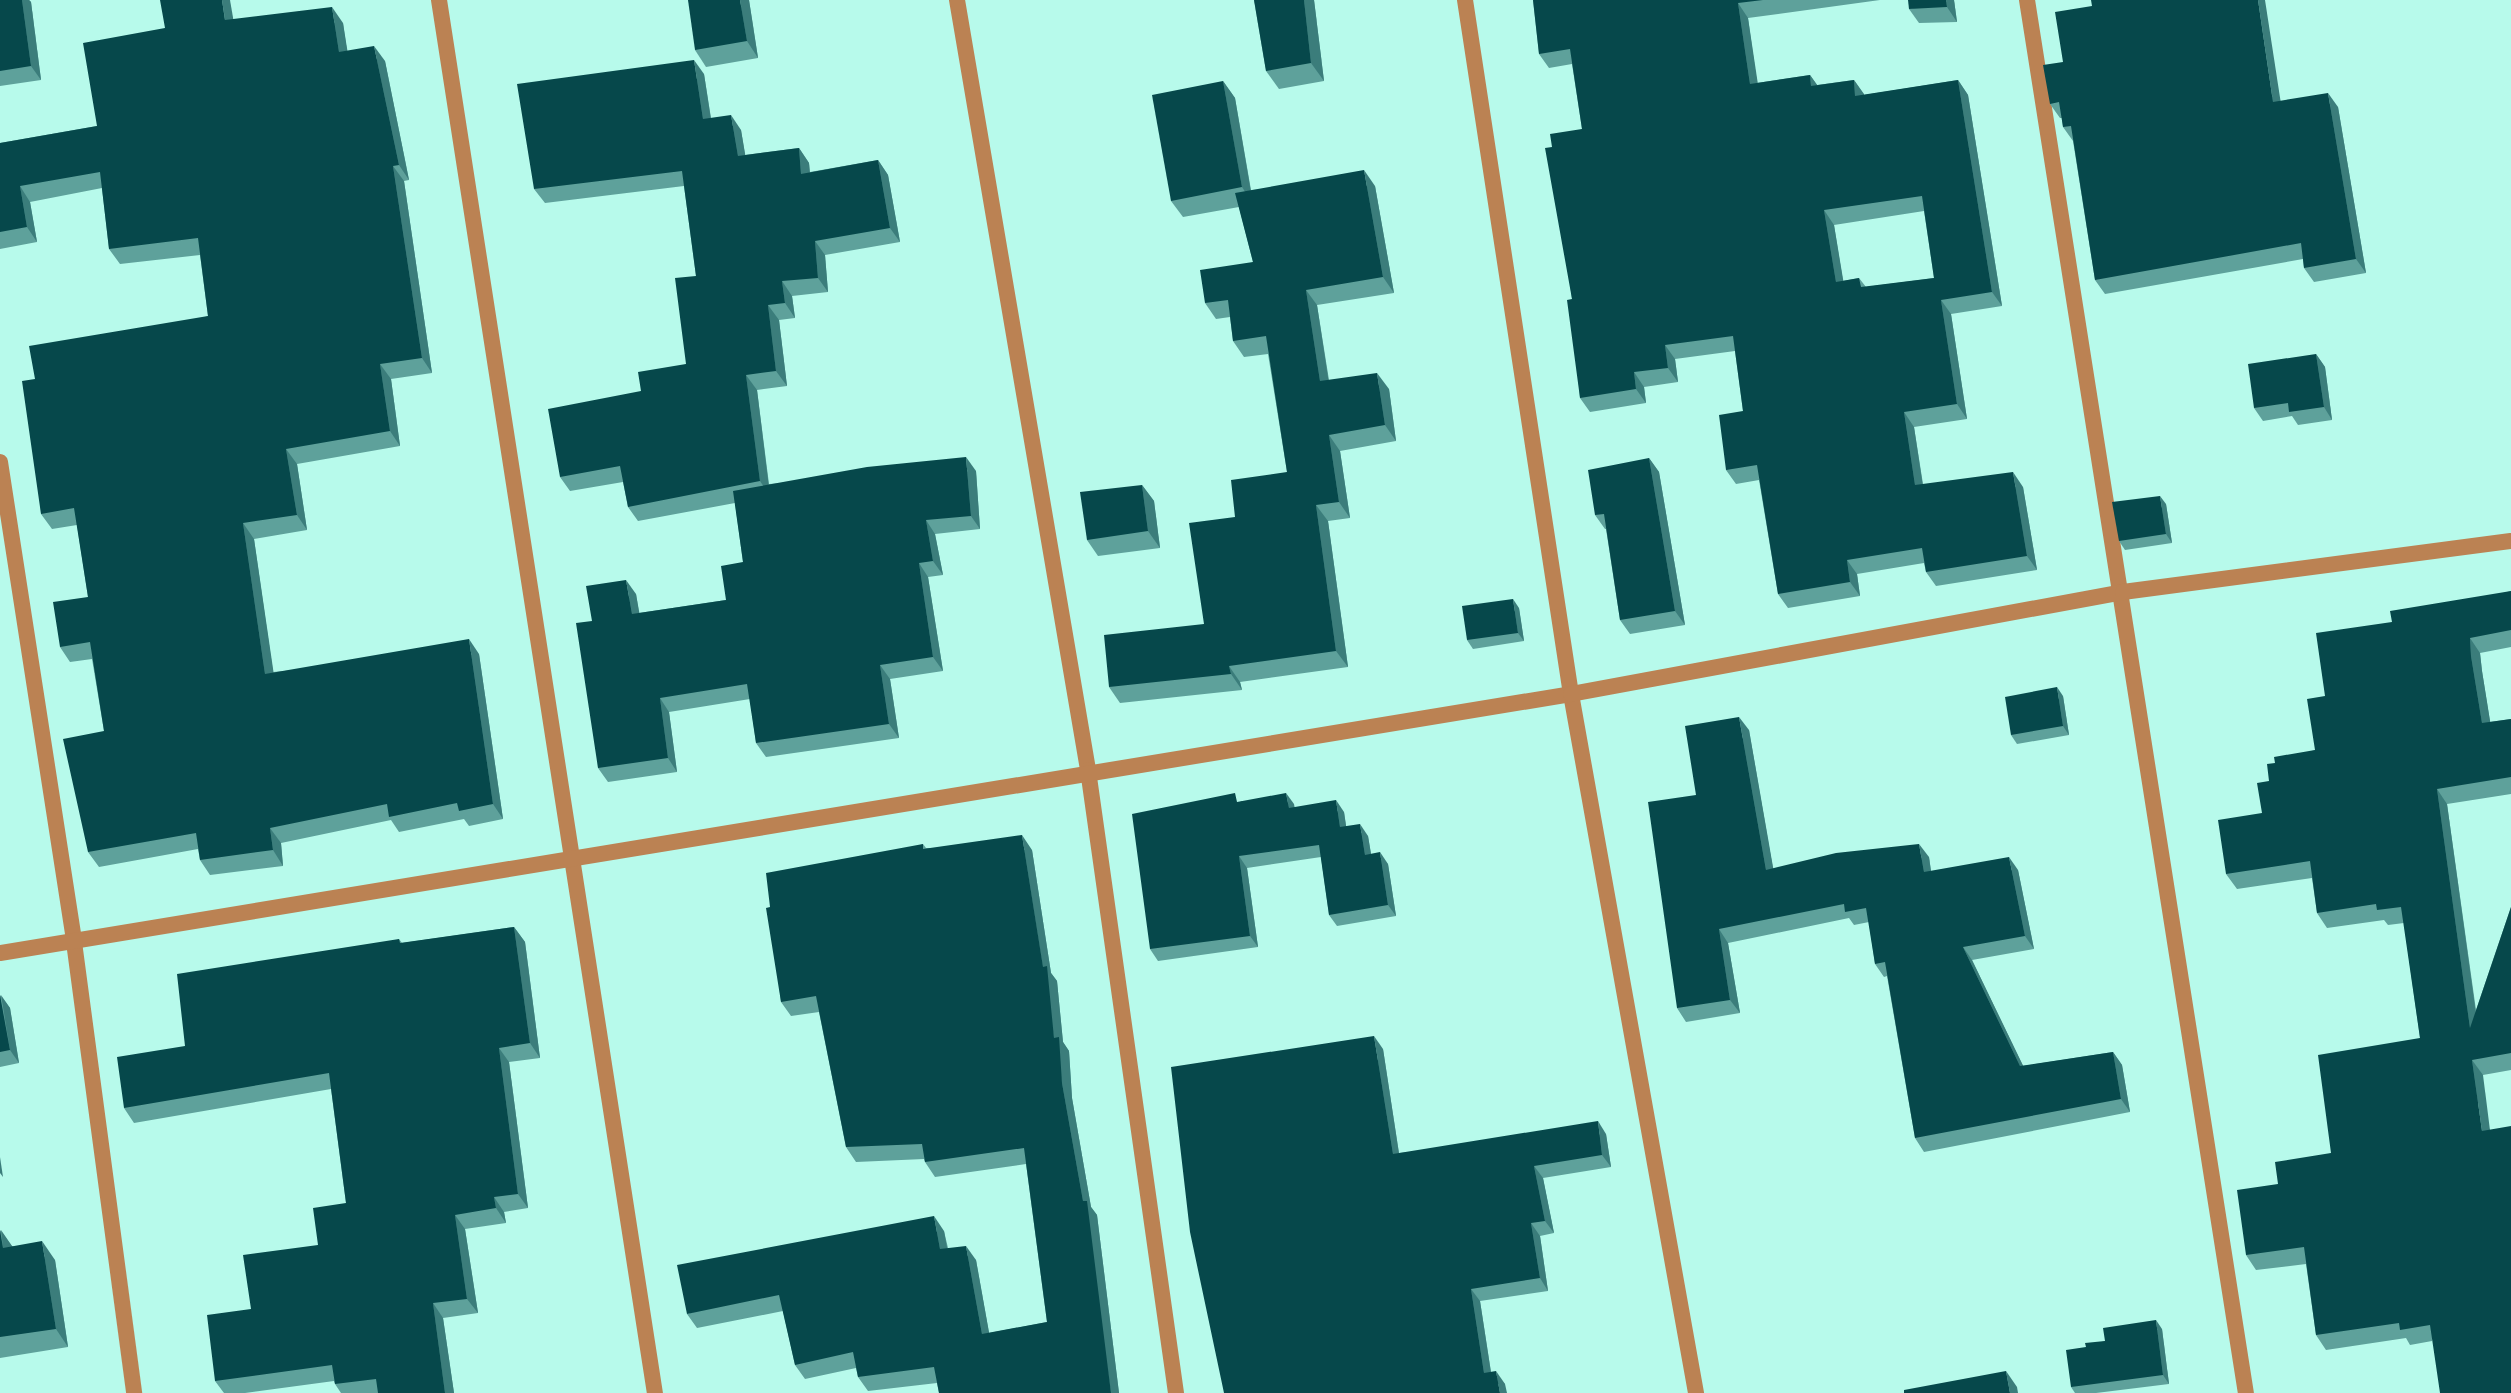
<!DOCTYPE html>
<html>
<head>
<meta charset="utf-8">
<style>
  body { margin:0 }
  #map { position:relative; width:2511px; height:1393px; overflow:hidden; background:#b7faeb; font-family:"PT Sans Narrow",sans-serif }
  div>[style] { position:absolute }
  .street>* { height:16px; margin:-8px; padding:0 8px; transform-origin:8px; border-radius:8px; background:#bb8253 }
  .wall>* { inset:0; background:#5ea19b }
  .shaded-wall>* { inset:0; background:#3b7d7b }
  .building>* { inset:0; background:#06484b }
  span { translate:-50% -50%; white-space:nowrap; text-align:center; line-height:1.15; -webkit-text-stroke:8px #b7faeb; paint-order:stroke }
</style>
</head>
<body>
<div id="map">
  <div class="street">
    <i style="left:439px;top:0;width:1410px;rotate:81.19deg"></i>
    <i style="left:957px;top:0;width:781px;rotate:80.34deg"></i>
    <i style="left:1088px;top:770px;width:629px;rotate:81.96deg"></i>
    <i style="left:1465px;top:0;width:702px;rotate:81.32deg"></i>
    <i style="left:1571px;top:694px;width:710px;rotate:79.86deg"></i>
    <i style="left:2027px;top:0;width:1410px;rotate:81.07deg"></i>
    <i style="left:0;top:462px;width:486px;rotate:81.2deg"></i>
    <i style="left:74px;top:942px;width:455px;rotate:82.4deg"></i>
    <i style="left:0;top:953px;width:1592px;rotate:-9.36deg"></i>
    <i style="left:1571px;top:694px;width:561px;rotate:-10.47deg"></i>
    <i style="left:2123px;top:592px;width:391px;rotate:-7.5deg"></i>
  </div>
  <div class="wall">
    <i style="clip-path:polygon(0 0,29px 0,31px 2px,41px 80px,0 86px)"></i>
    <i style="clip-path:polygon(749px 0,758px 58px,706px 67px,695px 50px)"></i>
    <i style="clip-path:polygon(1254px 0,1314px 0,1324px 81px,1279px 89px,1266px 71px)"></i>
    <i style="clip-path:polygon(evenodd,1533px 0,1880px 0,1748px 18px,1757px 83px,1810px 75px,1817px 85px,1854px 80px,1864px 95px,1958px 80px,1968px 95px,2002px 306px,1951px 314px,1967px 419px,1914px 427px,1923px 484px,2023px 487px,2037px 570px,1936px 586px,1926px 572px,1924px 563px,1857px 574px,1860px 596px,1788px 608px,1778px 594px,1759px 480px,1736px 484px,1726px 470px,1743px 411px,1735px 351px,1675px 359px,1678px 382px,1644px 387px,1646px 403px,1590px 412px,1580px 398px,1572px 299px,1552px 147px,1582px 129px,1572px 64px,1549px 68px,1539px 54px,1533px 0,1924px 211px,1934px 278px,1866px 287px,1859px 278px,1843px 281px,1834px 225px,1924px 211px)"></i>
    <i style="clip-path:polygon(1954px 0,1957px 22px,1919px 23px,1909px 9px)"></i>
    <i style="clip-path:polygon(2092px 6px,2281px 101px,2338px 107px,2366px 273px,2314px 282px,2304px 268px,2303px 259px,2105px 294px,2095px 280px,2073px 141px,2063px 127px,2062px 118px,2060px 118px,2050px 104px,2063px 62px)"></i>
    <i style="clip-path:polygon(233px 19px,343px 23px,347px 51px,385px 61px,409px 180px,404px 181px,432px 373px,391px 379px,400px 446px,297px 464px,307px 530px,254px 539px,273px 672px,479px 654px,503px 819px,469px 826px,464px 819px,399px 832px,391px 820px,281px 843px,283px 866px,210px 875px,200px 860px,198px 849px,99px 867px,88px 852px,104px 731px,92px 659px,70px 662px,60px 647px,88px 597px,77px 525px,52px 529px,41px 514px,35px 379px,208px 316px,200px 255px,120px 264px,109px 249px,102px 188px,30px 202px,37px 242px,0 249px,0 143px,97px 126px,165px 28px)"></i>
    <i style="clip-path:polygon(704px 74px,711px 118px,741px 130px,745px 155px,799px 148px,809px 163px,810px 172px,878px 160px,888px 175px,900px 242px,825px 255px,828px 292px,792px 296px,795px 318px,779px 320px,787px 386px,757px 390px,769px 484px,976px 471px,980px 529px,935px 534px,943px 575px,928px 577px,943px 671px,890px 679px,899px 738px,766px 757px,756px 743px,750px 699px,669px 712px,677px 772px,608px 782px,598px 768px,592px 621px,636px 594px,639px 613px,726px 600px,743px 562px,735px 503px,638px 521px,628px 507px,623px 482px,570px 491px,560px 477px,641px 391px,686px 364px,696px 276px,684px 186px,545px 203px,534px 189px)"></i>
    <i style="clip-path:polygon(1223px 81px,1235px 98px,1251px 190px,1375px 186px,1394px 293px,1317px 305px,1329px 380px,1389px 389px,1396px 441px,1340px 451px,1350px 518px,1328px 521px,1348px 667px,1240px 682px,1242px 690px,1120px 703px,1109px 687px,1204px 624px,1235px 517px,1287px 472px,1268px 354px,1244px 357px,1233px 341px,1230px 317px,1216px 319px,1205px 303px,1253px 262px,1239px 207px,1183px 217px,1171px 201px)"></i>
    <i style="clip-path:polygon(2316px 354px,2325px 367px,2332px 420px,2298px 425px,2292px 416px,2263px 421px,2254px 408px)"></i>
    <i style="clip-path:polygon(1649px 458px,1659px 472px,1685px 625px,1630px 634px,1620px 620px,1606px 529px,1605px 529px,1595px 515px)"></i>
    <i style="clip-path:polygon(1142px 485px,1154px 501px,1160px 548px,1098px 556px,1087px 540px)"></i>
    <i style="clip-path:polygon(2166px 504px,2172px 543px,2125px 550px,2119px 541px)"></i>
    <i style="clip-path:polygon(2511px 591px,2511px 647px,2480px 653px,2482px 671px,2490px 722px,2511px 719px,2511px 794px,2447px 804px,2476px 1010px,2511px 907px,2511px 1070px,2483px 1075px,2432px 1341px,2410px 1345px,2406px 1338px,2326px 1350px,2316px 1335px,2306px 1264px,2256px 1270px,2246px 1255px,2278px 1184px,2331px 1153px,2420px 1038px,2404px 923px,2388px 925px,2384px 920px,2327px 928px,2317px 913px,2312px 878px,2237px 889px,2226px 874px,2262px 813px,2269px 781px,2275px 763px,2315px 750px,2325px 696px,2392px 622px)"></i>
    <i style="clip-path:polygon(1519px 608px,1524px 641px,1473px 649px,1467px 640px)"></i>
    <i style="clip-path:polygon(2063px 696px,2069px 735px,2017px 744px,2011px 735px)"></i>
    <i style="clip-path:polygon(1749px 730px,1773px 869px,1929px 857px,1931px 871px,2018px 870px,2034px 949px,1972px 960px,2023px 1066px,2113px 1052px,2122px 1065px,2130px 1112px,1924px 1152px,1915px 1138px,1887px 976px,1884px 977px,1875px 964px,1869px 922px,1854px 925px,1849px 918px,1728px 943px,1740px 1013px,1686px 1022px,1677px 1008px,1696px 795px)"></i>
    <i style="clip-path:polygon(1241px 801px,1294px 804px,1294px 807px,1344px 812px,1346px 826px,1368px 836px,1371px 854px,1388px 864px,1396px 916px,1337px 926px,1329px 915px,1321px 857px,1247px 868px,1258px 947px,1158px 961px,1150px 949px)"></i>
    <i style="clip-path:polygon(923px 844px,926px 848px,1032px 850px,1051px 973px,1057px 981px,1063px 1042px,1069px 1051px,1072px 1098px,1091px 1207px,1097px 1215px,1119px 1393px,939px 1393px,937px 1383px,868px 1391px,858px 1377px,856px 1368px,805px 1379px,795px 1365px,783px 1311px,697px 1328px,687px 1314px,944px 1231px,948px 1248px,976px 1260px,989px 1333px,1047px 1322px,1026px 1164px,935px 1177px,925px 1162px,924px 1159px,856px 1162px,846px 1147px,819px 1012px,791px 1016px,781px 1002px,770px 907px)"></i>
    <i style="clip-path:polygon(514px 927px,525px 942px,540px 1058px,509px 1062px,528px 1208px,504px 1212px,506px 1223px,465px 1229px,478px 1313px,443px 1318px,454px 1393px,341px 1393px,335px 1384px,334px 1381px,245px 1393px,224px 1393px,215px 1381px,251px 1309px,318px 1245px,346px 1203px,331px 1089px,134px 1123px,124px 1108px,185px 1046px,399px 939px,402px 943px)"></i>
    <i style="clip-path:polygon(0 995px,10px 1008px,19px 1063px,0 1067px)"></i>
    <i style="clip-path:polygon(1383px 1049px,1399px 1153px,1606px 1134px,1611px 1167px,1543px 1178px,1554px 1233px,1540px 1236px,1548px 1291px,1480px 1301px,1491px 1372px,1505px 1384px,1224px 1393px)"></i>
    <i style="clip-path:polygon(0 1230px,12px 1246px,55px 1260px,68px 1347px,0 1358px)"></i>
    <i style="clip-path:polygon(2162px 1329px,2169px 1384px,2096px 1393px,2075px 1393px,2071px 1387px,2086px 1347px,2105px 1341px)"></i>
  </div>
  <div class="shaded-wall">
    <i style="clip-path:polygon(22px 0,29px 0,31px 2px,41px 80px,31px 66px)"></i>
    <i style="clip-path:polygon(222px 0,230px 0,236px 35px,225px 20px)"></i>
    <i style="clip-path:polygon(740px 0,749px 0,758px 58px,747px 41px)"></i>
    <i style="clip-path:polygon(1304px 0,1314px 0,1324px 81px,1311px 63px)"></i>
    <i style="clip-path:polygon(1946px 0,1954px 0,1957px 22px,1947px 7px)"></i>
    <i style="clip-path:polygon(2258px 0,2265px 0,2283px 117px,2273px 102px)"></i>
    <i style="clip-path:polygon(1738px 3px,1748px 18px,1760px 98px,1750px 84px)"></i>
    <i style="clip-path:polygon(332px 7px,343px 23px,350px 67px,339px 52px)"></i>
    <i style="clip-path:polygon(374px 46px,385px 61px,409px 180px,399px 165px)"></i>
    <i style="clip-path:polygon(694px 60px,704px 74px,713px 133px,703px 119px)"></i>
    <i style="clip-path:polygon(1810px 75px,1820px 89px,1811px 86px)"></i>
    <i style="clip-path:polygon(1854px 80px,1864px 94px,1865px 111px,1855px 96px)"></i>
    <i style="clip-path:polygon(1958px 80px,1968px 95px,2002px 306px,1992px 292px)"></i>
    <i style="clip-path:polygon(1223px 81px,1235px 98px,1253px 204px,1242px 187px)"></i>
    <i style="clip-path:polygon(2328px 93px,2338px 107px,2366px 273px,2356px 259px)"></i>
    <i style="clip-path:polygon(731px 115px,741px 130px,748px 171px,738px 156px)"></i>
    <i style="clip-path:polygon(799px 148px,809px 163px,811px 188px,801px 174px)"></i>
    <i style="clip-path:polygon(878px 160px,888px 175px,900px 242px,890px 228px)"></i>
    <i style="clip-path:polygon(393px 166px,404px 181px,432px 373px,422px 358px)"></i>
    <i style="clip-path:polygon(1364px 170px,1375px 186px,1394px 293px,1383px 277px)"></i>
    <i style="clip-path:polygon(20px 186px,30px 202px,37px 242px,27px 227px)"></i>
    <i style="clip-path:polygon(1824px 210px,1834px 225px,1846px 297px,1836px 282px)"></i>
    <i style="clip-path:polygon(815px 241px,825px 255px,828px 292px,818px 278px)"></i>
    <i style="clip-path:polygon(782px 281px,792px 296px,795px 318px,785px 303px)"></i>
    <i style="clip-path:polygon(1306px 290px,1317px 305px,1331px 397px,1320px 381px)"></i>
    <i style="clip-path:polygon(1941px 300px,1951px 314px,1967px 419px,1957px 404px)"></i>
    <i style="clip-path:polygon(768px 305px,779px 320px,787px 386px,776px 371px)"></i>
    <i style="clip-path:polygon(1665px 345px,1675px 359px,1678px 382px,1668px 368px)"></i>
    <i style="clip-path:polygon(2316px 354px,2325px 367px,2332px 420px,2324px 407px)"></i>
    <i style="clip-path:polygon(380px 364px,391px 379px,400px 446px,390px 431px)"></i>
    <i style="clip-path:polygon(1634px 372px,1644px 387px,1646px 403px,1636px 389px)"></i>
    <i style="clip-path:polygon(1377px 373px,1389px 389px,1396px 441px,1385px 425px)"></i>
    <i style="clip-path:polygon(746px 375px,757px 390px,770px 496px,760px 481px)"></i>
    <i style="clip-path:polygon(1904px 412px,1914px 427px,1925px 500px,1915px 485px)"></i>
    <i style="clip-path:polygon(1329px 435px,1340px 451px,1350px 518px,1339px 502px)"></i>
    <i style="clip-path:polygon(286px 449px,297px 464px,307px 530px,297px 515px)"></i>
    <i style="clip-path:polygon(966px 457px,976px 471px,980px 529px,971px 516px)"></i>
    <i style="clip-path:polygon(1649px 458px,1659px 472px,1685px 625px,1675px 611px)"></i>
    <i style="clip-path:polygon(2013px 472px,2023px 487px,2037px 570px,2027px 556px)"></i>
    <i style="clip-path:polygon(1142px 485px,1154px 501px,1160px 548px,1148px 531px)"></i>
    <i style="clip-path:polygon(2160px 496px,2166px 504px,2172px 543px,2166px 534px)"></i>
    <i style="clip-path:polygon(1316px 505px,1328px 521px,1348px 667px,1336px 651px)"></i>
    <i style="clip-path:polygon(926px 520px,935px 534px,943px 575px,933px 561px)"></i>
    <i style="clip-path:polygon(243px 523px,254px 539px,276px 689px,265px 674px)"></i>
    <i style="clip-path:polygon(1847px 560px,1857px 574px,1860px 596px,1850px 582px)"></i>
    <i style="clip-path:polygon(919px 563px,928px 577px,943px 671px,933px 657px)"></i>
    <i style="clip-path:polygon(626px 580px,636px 594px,642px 628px,632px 614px)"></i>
    <i style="clip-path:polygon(1513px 599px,1519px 608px,1524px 641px,1518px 633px)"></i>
    <i style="clip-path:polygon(2470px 638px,2480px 653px,2482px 671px,2493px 739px,2482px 723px,2471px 656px)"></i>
    <i style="clip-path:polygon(469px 639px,479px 654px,503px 819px,493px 804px)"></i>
    <i style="clip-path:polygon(880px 665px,890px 679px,899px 738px,889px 724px)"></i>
    <i style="clip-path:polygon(1229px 666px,1240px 682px,1242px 690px,1231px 674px)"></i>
    <i style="clip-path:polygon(2057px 687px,2063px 696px,2069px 735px,2063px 726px)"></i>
    <i style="clip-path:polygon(660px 698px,669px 712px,677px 772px,668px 758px)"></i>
    <i style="clip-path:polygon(1739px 717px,1749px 730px,1776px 884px,1766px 870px)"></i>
    <i style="clip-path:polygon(2437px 789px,2447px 804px,2480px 1043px,2470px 1028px)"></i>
    <i style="clip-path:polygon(1286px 793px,1294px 804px,1297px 820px,1289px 808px)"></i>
    <i style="clip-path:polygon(1336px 800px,1344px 812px,1348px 839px,1340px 827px)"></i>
    <i style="clip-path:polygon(1360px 824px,1368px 836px,1373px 866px,1365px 855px)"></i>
    <i style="clip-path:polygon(270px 828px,281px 843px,283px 866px,273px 850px)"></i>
    <i style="clip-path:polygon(1022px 835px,1032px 850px,1051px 973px,1057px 981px,1063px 1042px,1069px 1051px,1072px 1098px,1091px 1207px,1097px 1215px,1119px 1393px,1111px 1393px,1083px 1201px,1054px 1038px)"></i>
    <i style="clip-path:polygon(1919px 844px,1929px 857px,1933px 886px,1924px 872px)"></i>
    <i style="clip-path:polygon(1380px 852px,1388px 864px,1396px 916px,1388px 905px)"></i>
    <i style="clip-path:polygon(1239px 856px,1247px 868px,1258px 947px,1250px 936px)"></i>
    <i style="clip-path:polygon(2009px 857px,2018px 870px,2034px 949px,2025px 936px)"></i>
    <i style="clip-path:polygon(514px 927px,525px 942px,540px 1058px,530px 1043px)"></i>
    <i style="clip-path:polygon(1719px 929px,1728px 943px,1740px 1013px,1730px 1000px)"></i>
    <i style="clip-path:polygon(1963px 947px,1972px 960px,2030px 1080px,2020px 1066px)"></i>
    <i style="clip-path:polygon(1px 995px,10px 1008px,19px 1063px,10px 1050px)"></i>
    <i style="clip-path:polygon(1374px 1036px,1383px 1049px,1401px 1167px,1393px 1154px)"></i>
    <i style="clip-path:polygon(499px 1048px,509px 1062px,528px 1208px,518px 1194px)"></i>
    <i style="clip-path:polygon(2113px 1052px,2122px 1065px,2130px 1112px,2121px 1099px)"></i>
    <i style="clip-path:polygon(2472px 1060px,2483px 1075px,2492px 1146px,2482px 1131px)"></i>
    <i style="clip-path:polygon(1598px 1121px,1606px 1134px,1611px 1167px,1602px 1155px)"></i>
    <i style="clip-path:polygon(0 1157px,3px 1177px,0 1173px)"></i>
    <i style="clip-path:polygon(1534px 1166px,1543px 1178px,1554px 1233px,1545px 1221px)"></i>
    <i style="clip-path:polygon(494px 1197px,504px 1212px,506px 1223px,496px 1208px)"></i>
    <i style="clip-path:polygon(455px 1215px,465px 1229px,478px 1313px,467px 1299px)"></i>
    <i style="clip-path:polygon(934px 1216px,944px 1231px,950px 1264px,940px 1249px)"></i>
    <i style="clip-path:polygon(1531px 1223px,1540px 1236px,1548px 1291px,1540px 1278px)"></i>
    <i style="clip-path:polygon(1px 1230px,14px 1249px,3px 1248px)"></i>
    <i style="clip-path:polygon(42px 1241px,55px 1260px,68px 1347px,56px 1329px)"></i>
    <i style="clip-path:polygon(966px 1246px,976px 1260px,992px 1349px,982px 1334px)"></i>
    <i style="clip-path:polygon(1471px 1289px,1480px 1301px,1493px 1386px,1484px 1373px)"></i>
    <i style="clip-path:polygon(433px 1303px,443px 1318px,454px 1393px,445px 1393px)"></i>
    <i style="clip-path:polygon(2156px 1320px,2162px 1329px,2169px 1384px,2163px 1375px)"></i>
    <i style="clip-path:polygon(1496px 1371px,1505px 1384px,1507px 1393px,1500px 1393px)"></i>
    <i style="clip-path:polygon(2006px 1371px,2017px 1387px,2018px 1393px,2010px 1393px)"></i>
  </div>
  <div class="building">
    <i style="clip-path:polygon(0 0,22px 0,31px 66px,0 71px)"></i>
    <i style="clip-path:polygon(160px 0,222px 0,225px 20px,332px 7px,339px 52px,374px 46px,399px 165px,393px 166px,422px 358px,380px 364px,390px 431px,286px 449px,297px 515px,243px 523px,265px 674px,469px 639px,493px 804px,459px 811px,457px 803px,389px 817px,387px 804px,270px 828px,273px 850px,200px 860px,196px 833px,88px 852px,63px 739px,104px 731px,90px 642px,60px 647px,53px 602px,88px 597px,74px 508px,41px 514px,22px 381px,35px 379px,29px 346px,208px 316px,198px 238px,109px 249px,100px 172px,20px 186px,27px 227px,0 232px,0 143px,97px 126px,83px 43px,165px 28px)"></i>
    <i style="clip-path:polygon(688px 0,740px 0,747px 41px,695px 50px)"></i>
    <i style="clip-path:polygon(1254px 0,1304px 0,1311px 63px,1266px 71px)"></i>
    <i style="clip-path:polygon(evenodd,1533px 0,1763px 0,1738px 3px,1750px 84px,1810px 75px,1811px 86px,1854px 80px,1855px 96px,1958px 80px,1992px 292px,1941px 300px,1957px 404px,1904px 412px,1915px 485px,2013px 472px,2027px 556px,1926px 572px,1922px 548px,1847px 560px,1850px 582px,1778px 594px,1757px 465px,1726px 470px,1719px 415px,1743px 411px,1733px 336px,1665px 345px,1668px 368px,1634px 372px,1636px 389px,1580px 398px,1567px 300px,1572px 299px,1545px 148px,1552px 147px,1550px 134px,1582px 129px,1570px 49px,1539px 54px,1533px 0,1922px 196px,1934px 278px,1861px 287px,1859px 278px,1836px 282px,1824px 210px,1922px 196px)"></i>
    <i style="clip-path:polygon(1908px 0,1946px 0,1947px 7px,1909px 9px)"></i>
    <i style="clip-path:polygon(2091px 0,2258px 0,2273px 102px,2328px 93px,2356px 259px,2304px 268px,2301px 243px,2095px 280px,2071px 126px,2063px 127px,2059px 102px,2050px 104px,2043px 65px,2063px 62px,2055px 12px,2092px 6px)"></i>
    <i style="clip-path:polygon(694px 60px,703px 119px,731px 115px,738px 156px,799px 148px,801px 174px,878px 160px,890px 228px,815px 241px,818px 278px,782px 281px,785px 303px,768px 305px,776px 371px,746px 375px,760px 481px,628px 507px,620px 466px,560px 477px,548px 409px,641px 391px,638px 372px,686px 364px,675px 278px,696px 276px,682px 171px,534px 189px,517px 84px)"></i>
    <i style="clip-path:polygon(1223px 81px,1242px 187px,1171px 201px,1152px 95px)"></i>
    <i style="clip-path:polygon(1364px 170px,1383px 277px,1306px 290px,1320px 381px,1377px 373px,1385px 425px,1329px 435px,1339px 502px,1316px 505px,1336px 651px,1229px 666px,1231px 674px,1109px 687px,1104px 635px,1204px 624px,1189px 523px,1235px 517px,1231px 480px,1287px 472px,1266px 336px,1233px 341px,1228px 300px,1205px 303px,1200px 270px,1253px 262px,1235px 193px)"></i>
    <i style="clip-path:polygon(2316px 354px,2324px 407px,2289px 412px,2288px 403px,2254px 408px,2248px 364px)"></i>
    <i style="clip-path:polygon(966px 457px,971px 516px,926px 520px,933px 561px,919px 563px,933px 657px,880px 665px,889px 724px,756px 743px,747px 684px,660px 698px,668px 758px,598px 768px,576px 623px,592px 621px,586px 586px,626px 580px,632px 614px,726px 600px,721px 566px,743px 562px,733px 491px,867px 467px)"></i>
    <i style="clip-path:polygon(1649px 458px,1675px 611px,1620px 620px,1604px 514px,1595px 515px,1588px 470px)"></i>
    <i style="clip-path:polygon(1142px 485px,1148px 531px,1087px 540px,1080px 492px)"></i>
    <i style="clip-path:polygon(2160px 496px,2166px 534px,2119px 541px,2112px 502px)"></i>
    <i style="clip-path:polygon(2511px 591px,2511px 630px,2470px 638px,2471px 656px,2482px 723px,2511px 719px,2511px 777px,2437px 789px,2470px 1028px,2511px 907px,2511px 1053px,2472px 1060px,2482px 1131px,2511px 1126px,2511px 1393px,2440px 1393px,2430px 1325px,2400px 1330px,2399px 1323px,2316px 1335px,2304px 1247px,2246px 1255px,2237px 1190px,2278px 1184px,2275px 1162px,2331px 1153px,2318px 1055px,2420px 1038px,2401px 907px,2377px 910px,2376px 904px,2317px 913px,2310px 861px,2226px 874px,2218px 820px,2262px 813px,2257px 783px,2269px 781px,2267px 764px,2275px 763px,2274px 757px,2315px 750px,2307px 699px,2325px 696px,2316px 633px,2392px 622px,2390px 611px)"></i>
    <i style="clip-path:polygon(1513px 599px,1518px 633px,1467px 640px,1462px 606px)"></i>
    <i style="clip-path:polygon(2057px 687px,2063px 726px,2011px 735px,2005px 697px)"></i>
    <i style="clip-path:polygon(1739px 717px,1766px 870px,1836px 853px,1919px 844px,1924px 872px,2009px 857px,2025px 936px,1963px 947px,2020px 1066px,2113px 1052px,2121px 1099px,1915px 1138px,1885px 962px,1875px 964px,1866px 908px,1845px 912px,1844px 904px,1719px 929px,1730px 1000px,1677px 1008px,1648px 802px,1696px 795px,1685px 726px)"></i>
    <i style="clip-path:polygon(1235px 793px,1237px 802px,1286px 793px,1289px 808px,1336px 800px,1340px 827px,1360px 824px,1365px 855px,1380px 852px,1388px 905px,1329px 915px,1319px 845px,1239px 856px,1250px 936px,1150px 949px,1132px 814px)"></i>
    <i style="clip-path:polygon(1022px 835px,1043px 967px,1047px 966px,1054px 1038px,1059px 1037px,1062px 1083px,1083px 1201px,1087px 1201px,1111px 1393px,939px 1393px,934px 1367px,858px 1377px,853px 1352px,795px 1365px,779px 1295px,687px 1314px,677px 1265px,934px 1216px,940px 1249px,966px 1246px,982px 1334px,1047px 1322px,1024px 1148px,925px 1162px,922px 1144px,846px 1147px,816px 996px,781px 1002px,766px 908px,770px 907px,766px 873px,923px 844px,923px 849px)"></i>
    <i style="clip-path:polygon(514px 927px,530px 1043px,499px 1048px,518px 1194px,494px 1197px,496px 1208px,455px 1215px,467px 1299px,433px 1303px,445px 1393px,378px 1393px,376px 1379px,335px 1384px,332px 1365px,215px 1381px,207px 1315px,251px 1309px,243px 1255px,318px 1245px,313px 1208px,346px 1203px,329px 1073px,124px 1108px,117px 1057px,185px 1046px,177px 974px,399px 939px,400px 943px)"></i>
    <i style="clip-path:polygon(0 995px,10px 1050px,0 1052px)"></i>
    <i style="clip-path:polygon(1374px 1036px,1393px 1154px,1598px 1121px,1602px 1155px,1534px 1166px,1545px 1221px,1531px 1223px,1540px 1278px,1471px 1289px,1484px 1373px,1496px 1371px,1500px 1393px,1224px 1393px,1190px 1232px,1171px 1067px)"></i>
    <i style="clip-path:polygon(0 1230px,3px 1248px,42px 1241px,56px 1329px,0 1337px)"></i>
    <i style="clip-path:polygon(2156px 1320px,2163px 1375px,2071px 1387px,2066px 1350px,2086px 1347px,2085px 1343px,2105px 1341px,2103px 1328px)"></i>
    <i style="clip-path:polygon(2006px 1371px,2010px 1393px,1904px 1393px,1904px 1390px)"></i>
  </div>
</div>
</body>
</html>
